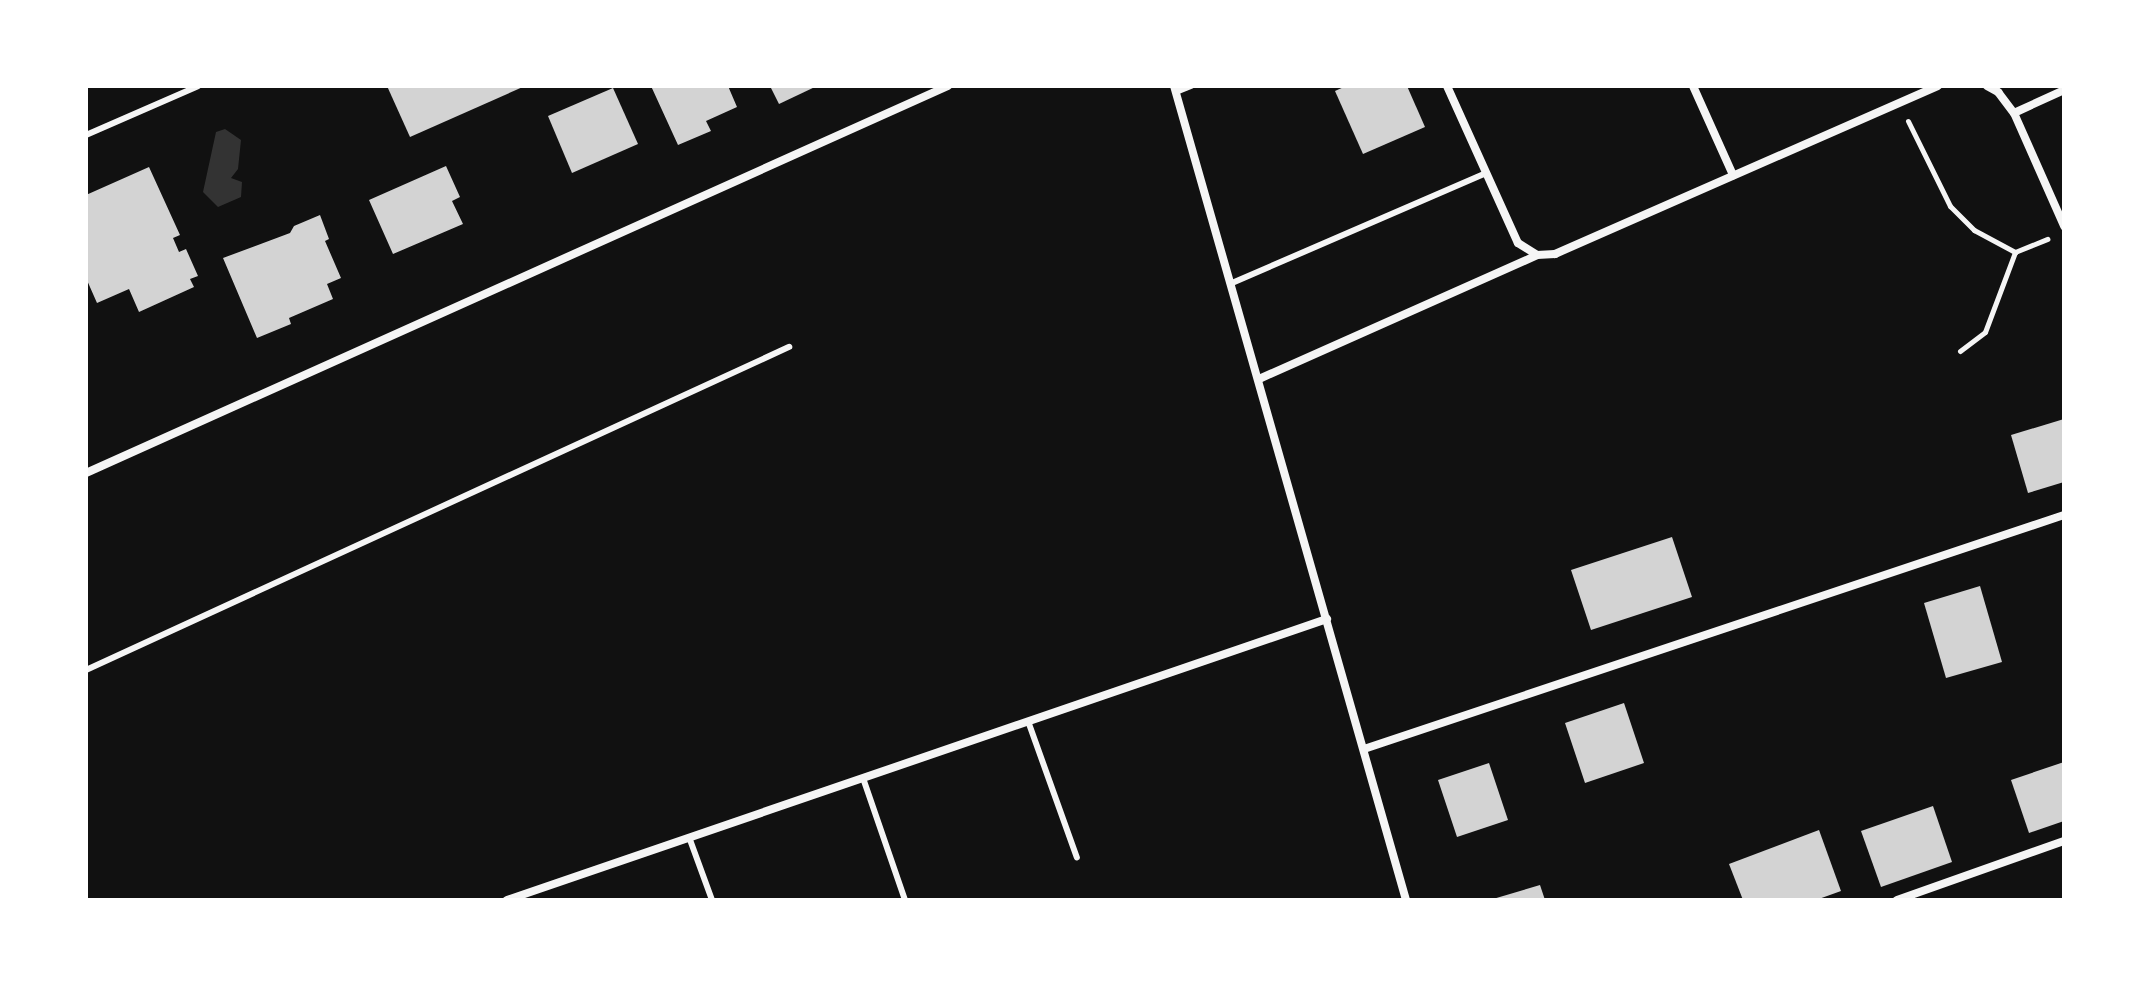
<!DOCTYPE html>
<html>
<head>
<meta charset="utf-8">
<style>
  body { margin:0 }
  #map { position:relative; width:2150px; height:986px; overflow:hidden; background:#111; font-family:Roboto,sans-serif }
  div>[style] { position:absolute }
  .water>* { inset:0; background:#333 }
  .building>* { inset:0; background:#d3d3d3 }
  .path>* { height:5px; margin:-2.5px; padding:0 2.5px; transform-origin:2.5px; border-radius:2.5px; background:#f5f5f5 }
  .service>* { height:6px; margin:-3px; padding:0 3px; transform-origin:3px; border-radius:3px; background:#f5f5f5 }
  .minor>* { height:8px; margin:-4px; padding:0 4px; transform-origin:4px; border-radius:4px; background:#f5f5f5 }
  span { translate:-50% -50%; white-space:nowrap; text-align:center; line-height:1.15; -webkit-text-stroke:6px #fff; paint-order:stroke }
  .frame { position:absolute; inset:0; border:88px solid #fff; pointer-events:none }
</style>
</head>
<body>
<div id="map">
  <div class="water">
    <i style="clip-path:polygon(225px 129px,241px 140px,238px 169px,231px 178px,242px 182px,241px 197px,218px 207px,203px 192px,216px 132px)"></i>
  </div>
  <div class="building">
    <i style="clip-path:polygon(387px 86px,525px 86px,410px 137px)"></i>
    <i style="clip-path:polygon(651px 86px,728px 86px,737px 107px,706px 121px,711px 131px,678px 145px)"></i>
    <i style="clip-path:polygon(770px 86px,817px 86px,779px 104px)"></i>
    <i style="clip-path:polygon(1346px 86px,1407px 86px,1425px 127px,1363px 154px,1335px 91px)"></i>
    <i style="clip-path:polygon(613px 88px,638px 144px,572px 173px,548px 116px)"></i>
    <i style="clip-path:polygon(446px 166px,460px 197px,452px 201px,463px 224px,393px 254px,369px 200px)"></i>
    <i style="clip-path:polygon(149px 167px,180px 235px,173px 238px,179px 252px,186px 249px,198px 276px,190px 279px,194px 287px,139px 312px,129px 289px,97px 303px,86px 278px,86px 195px)"></i>
    <i style="clip-path:polygon(320px 215px,329px 239px,325px 241px,341px 278px,327px 284px,333px 299px,289px 318px,291px 324px,257px 338px,223px 258px,290px 233px,294px 226px)"></i>
    <i style="clip-path:polygon(2064px 419px,2064px 482px,2028px 493px,2011px 435px)"></i>
    <i style="clip-path:polygon(1672px 537px,1692px 597px,1591px 630px,1571px 570px)"></i>
    <i style="clip-path:polygon(1980px 586px,2002px 662px,1946px 678px,1924px 603px)"></i>
    <i style="clip-path:polygon(1624px 703px,1644px 763px,1585px 783px,1565px 723px)"></i>
    <i style="clip-path:polygon(2064px 762px,2064px 821px,2029px 833px,2011px 780px)"></i>
    <i style="clip-path:polygon(1489px 763px,1508px 820px,1457px 837px,1438px 780px)"></i>
    <i style="clip-path:polygon(1933px 806px,1952px 862px,1881px 887px,1861px 831px)"></i>
    <i style="clip-path:polygon(1819px 830px,1841px 891px,1816px 900px,1743px 900px,1729px 864px)"></i>
    <i style="clip-path:polygon(1540px 885px,1545px 900px,1493px 900px,1493px 899px)"></i>
  </div>
  <div class="path">
    <i style="left:1908px;top:121px;width:95px;rotate:63.7deg"></i>
    <i style="left:1950px;top:206px;width:34px;rotate:45deg"></i>
    <i style="left:1974px;top:230px;width:47px;rotate:28.2deg"></i>
    <i style="left:1960px;top:351px;width:31px;rotate:-37deg"></i>
    <i style="left:1985px;top:332px;width:85px;rotate:-69.4deg"></i>
    <i style="left:2015px;top:252px;width:35px;rotate:-22deg"></i>
  </div>
  <div class="service">
    <i style="left:1176px;top:92px;width:16px;rotate:-22deg"></i>
    <i style="left:86px;top:135px;width:122px;rotate:-23.6deg"></i>
    <i style="left:1232px;top:283px;width:277px;rotate:-23.4deg"></i>
    <i style="left:86px;top:670px;width:774px;rotate:-24.68deg"></i>
    <i style="left:1028px;top:721px;width:145px;rotate:70.3deg"></i>
    <i style="left:863px;top:778px;width:129px;rotate:71deg"></i>
    <i style="left:689px;top:837px;width:67px;rotate:69.9deg"></i>
  </div>
  <div class="minor">
    <i style="left:1174px;top:86px;width:846px;rotate:74.09deg"></i>
    <i style="left:1447px;top:86px;width:172px;rotate:65.7deg"></i>
    <i style="left:1518px;top:243px;width:22px;rotate:32deg"></i>
    <i style="left:1693px;top:86px;width:98px;rotate:65.8deg"></i>
    <i style="left:1987px;top:86px;width:13px;rotate:29deg"></i>
    <i style="left:1998px;top:92px;width:26px;rotate:53deg"></i>
    <i style="left:2014px;top:113px;width:124px;rotate:66.1deg"></i>
    <i style="left:2014px;top:113px;width:55px;rotate:-24.7deg"></i>
    <i style="left:1259px;top:379px;width:304px;rotate:-24deg"></i>
    <i style="left:1537px;top:255px;width:18px;rotate:-3deg"></i>
    <i style="left:1555px;top:254px;width:418px;rotate:-23.7deg"></i>
    <i style="left:86px;top:473px;width:945px;rotate:-24.18deg"></i>
    <i style="left:1364px;top:749px;width:738px;rotate:-18.48deg"></i>
    <i style="left:507px;top:900px;width:867px;rotate:-18.92deg"></i>
    <i style="left:1897px;top:900px;width:177px;rotate:-19.5deg"></i>
  </div>
  <div class="frame"></div>
</div>
</body>
</html>
